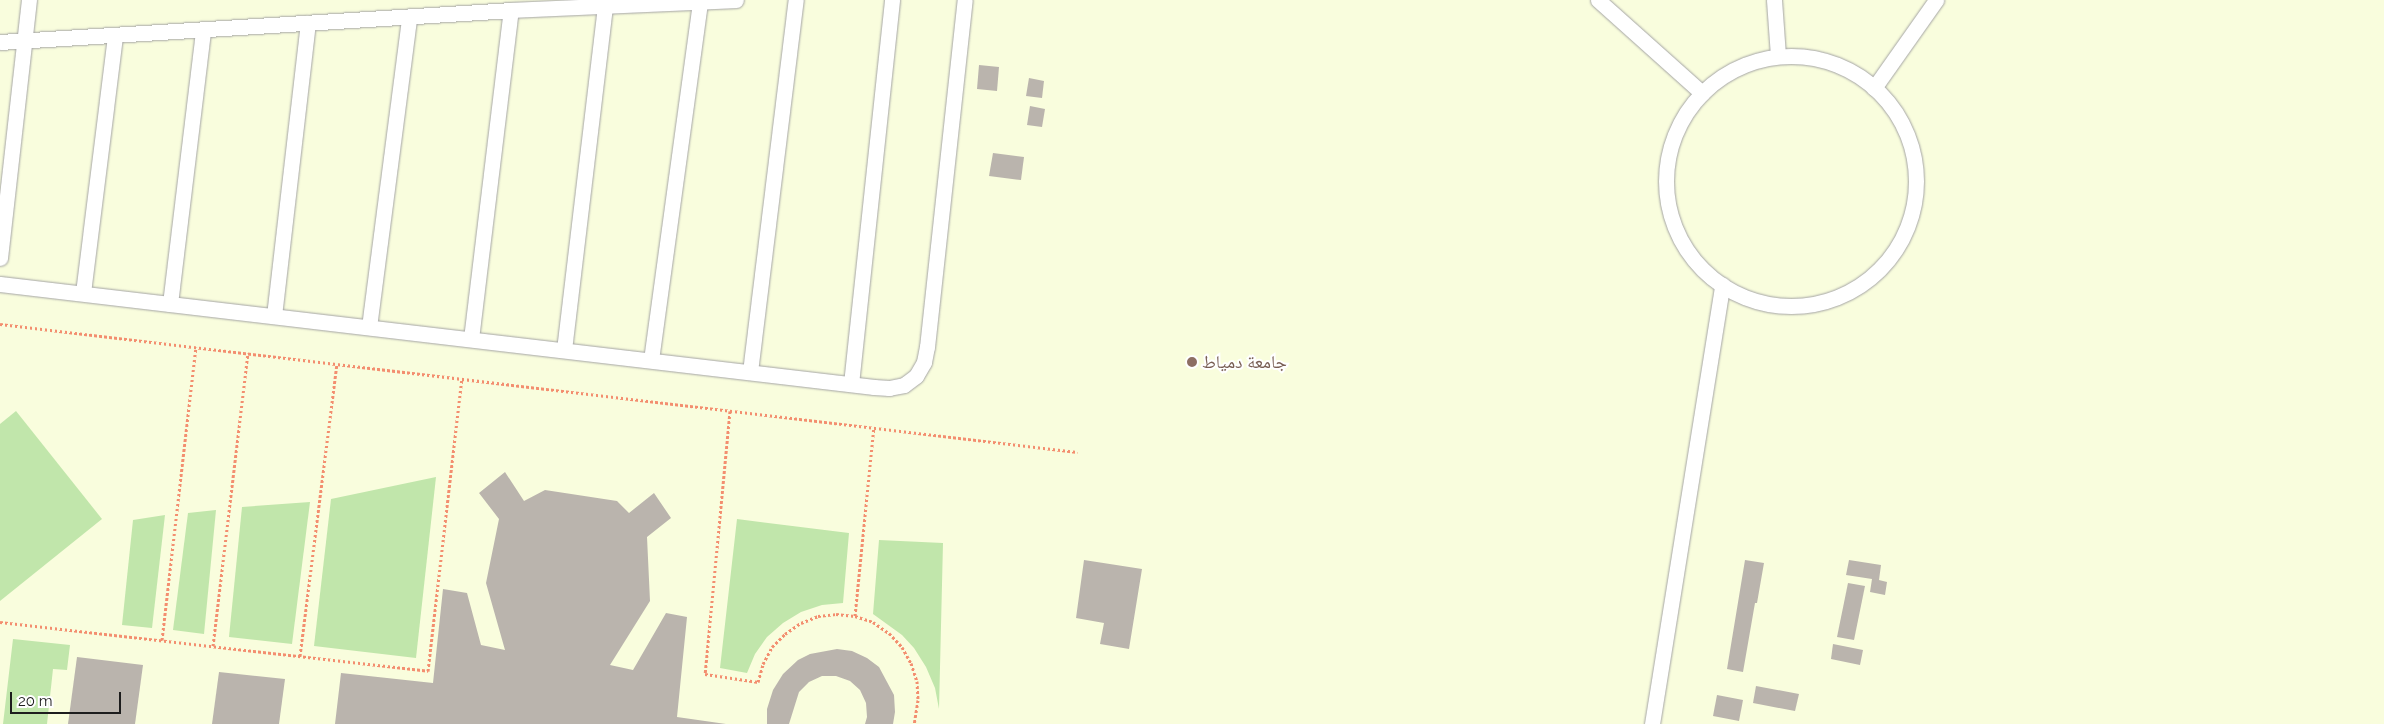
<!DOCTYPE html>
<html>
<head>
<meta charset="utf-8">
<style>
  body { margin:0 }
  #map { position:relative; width:2384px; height:724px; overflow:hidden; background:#eeece4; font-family:Raleway,"Noto Naskh Arabic",sans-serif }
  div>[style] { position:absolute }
  .education>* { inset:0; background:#f9fddd }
  .grass>* { inset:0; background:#c1e6ab }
  .building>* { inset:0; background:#bab4ad }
  .path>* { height:3px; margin-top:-1.5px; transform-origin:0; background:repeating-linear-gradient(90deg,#f38e6f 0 2.5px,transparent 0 5px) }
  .roads { filter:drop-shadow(0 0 1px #a4a4a4) drop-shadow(0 0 1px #a4a4a4) }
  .lane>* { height:15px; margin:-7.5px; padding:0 7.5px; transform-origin:7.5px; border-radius:7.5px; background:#fff }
  .lane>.ring { margin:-7.5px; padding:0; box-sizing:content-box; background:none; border:15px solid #fff; border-radius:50% }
  .dots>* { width:14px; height:14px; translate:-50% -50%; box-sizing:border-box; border:2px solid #fff; border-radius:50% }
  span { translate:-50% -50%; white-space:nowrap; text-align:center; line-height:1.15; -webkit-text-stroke:4px #fff; paint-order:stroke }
  .education-label { font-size:18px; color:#785e54 }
  .left { translate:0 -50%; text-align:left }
  .scale { position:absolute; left:10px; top:692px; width:111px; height:22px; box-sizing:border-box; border:2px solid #1d1d1d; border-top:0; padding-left:6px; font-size:15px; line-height:18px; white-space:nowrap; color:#1d1d1d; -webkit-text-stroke:4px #fff; paint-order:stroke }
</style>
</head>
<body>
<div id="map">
  <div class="education">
    <i style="clip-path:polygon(0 0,2384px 0,2384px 724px,0 724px)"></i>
  </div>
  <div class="grass">
    <i style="clip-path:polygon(16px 411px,102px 519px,0 601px,0 424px)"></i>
    <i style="clip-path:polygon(436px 477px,416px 658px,314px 646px,331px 499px)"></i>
    <i style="clip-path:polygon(310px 502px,292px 644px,229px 637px,242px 507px)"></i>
    <i style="clip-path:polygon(216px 510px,204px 634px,173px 630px,188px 513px)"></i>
    <i style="clip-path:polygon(165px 515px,152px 628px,122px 625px,133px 520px)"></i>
    <i style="clip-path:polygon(737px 519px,849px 533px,843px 603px,822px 605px,801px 612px,783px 623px,767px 637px,755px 654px,747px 673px,720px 668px)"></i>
    <i style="clip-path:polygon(879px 540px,943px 543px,939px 709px,935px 688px,926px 667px,914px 648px,902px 635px,873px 614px)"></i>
    <i style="clip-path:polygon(13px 639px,70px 645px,67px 670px,53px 669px,47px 724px,3px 724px)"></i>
  </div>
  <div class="building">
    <i style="clip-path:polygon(979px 65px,999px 67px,997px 91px,977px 89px)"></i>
    <i style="clip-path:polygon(1029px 78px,1044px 81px,1042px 98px,1026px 96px)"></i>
    <i style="clip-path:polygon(1030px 106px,1045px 109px,1042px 127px,1027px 125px)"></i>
    <i style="clip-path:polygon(993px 153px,1024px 157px,1021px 180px,989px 176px)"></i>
    <i style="clip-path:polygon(505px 472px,524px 501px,545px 490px,617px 501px,629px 513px,654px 493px,671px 518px,647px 537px,650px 601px,610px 665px,633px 670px,666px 613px,687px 617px,677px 717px,726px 724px,335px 724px,341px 673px,433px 683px,443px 589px,467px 593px,481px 645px,505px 650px,486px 583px,499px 519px,479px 493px)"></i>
    <i style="clip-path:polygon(1084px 560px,1142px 569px,1129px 649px,1100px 644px,1104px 623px,1076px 618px)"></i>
    <i style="clip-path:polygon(1745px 560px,1764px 563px,1757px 603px,1755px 603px,1743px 672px,1727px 669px)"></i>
    <i style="clip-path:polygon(1849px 560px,1881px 565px,1879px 580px,1887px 582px,1885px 595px,1870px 592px,1872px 579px,1846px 575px)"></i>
    <i style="clip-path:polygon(1848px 583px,1865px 586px,1854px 640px,1837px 637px)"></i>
    <i style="clip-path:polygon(1833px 644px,1863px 650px,1860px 665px,1831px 659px)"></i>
    <i style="clip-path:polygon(837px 649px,852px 651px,867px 658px,879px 667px,894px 695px,895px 712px,893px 724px,865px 724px,867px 717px,866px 703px,860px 690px,850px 681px,836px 676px,822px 676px,809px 682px,799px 692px,789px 724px,767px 724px,767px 709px,773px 690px,783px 674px,798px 660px,810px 654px)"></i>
    <i style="clip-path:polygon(77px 657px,143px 665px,135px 724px,68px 724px)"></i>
    <i style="clip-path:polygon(219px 672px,285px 679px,279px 724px,212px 724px)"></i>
    <i style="clip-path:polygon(1756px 686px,1799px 694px,1795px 711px,1753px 703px)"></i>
    <i style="clip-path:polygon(1717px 695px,1743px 700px,1739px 721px,1713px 716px)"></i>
  </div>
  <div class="path">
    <i style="left:0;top:324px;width:1085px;rotate:6.78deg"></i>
    <i style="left:730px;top:411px;width:264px;rotate:95.4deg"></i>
    <i style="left:705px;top:674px;width:54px;rotate:8.6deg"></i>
    <i style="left:758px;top:682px;width:19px;rotate:-74deg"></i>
    <i style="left:763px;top:664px;width:19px;rotate:-62deg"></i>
    <i style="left:772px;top:647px;width:18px;rotate:-45deg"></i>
    <i style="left:785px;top:634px;width:19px;rotate:-35deg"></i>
    <i style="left:801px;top:623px;width:18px;rotate:-22deg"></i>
    <i style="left:818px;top:616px;width:18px;rotate:-6deg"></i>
    <i style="left:836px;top:614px;width:19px;rotate:6deg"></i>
    <i style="left:855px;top:616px;width:19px;rotate:18deg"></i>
    <i style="left:873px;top:622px;width:19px;rotate:35deg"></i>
    <i style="left:889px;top:633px;width:19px;rotate:47deg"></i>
    <i style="left:902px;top:647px;width:18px;rotate:61deg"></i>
    <i style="left:911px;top:663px;width:19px;rotate:72deg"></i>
    <i style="left:917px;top:681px;width:19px;rotate:87deg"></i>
    <i style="left:918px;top:700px;width:24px;rotate:99deg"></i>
    <i style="left:855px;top:616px;width:190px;rotate:-84.3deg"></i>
    <i style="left:0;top:622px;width:431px;rotate:6.5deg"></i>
    <i style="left:428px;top:671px;width:295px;rotate:-83.4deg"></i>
    <i style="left:162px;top:640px;width:295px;rotate:-83.4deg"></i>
    <i style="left:213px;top:646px;width:295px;rotate:-83.2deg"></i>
    <i style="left:300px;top:656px;width:294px;rotate:-82.8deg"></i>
  </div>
  <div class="roads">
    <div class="lane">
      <i style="left:1598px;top:0;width:140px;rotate:41.8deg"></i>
      <i style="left:1774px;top:0;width:56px;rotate:85.9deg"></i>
      <i style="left:0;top:42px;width:512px;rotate:-3.58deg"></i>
      <i style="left:511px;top:10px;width:225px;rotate:-2.5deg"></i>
      <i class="ring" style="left:1666px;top:56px;width:235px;height:235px"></i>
      <i style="left:1874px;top:88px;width:108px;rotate:-54.8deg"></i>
      <i style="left:0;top:258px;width:260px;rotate:-83.6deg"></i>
      <i style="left:0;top:284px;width:880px;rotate:6.72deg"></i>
      <i style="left:874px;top:387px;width:15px;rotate:4deg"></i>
      <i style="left:889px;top:388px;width:15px;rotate:-11deg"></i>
      <i style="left:904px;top:385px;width:15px;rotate:-37deg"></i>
      <i style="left:916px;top:376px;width:16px;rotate:-60deg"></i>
      <i style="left:924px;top:362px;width:15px;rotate:-79deg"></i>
      <i style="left:927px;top:347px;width:349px;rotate:-83.8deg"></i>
      <i style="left:83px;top:293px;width:259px;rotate:-82.9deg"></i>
      <i style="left:170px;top:304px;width:276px;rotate:-83.1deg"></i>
      <i style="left:274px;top:316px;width:295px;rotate:-83.4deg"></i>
      <i style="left:369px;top:327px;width:313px;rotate:-82.6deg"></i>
      <i style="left:471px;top:339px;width:331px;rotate:-83.1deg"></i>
      <i style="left:564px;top:350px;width:353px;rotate:-83.2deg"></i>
      <i style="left:651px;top:360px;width:362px;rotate:-82.2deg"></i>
      <i style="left:750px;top:372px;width:375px;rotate:-83deg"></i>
      <i style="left:851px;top:384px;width:386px;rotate:-83.9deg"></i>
      <i style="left:1652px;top:724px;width:445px;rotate:-80.9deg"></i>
    </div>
  </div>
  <div class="dots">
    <i style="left:1192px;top:362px;background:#8d6e63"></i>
  </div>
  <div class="education-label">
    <span class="left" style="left:1202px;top:362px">جامعة دمياط</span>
  </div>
  <div class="scale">20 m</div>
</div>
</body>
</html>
